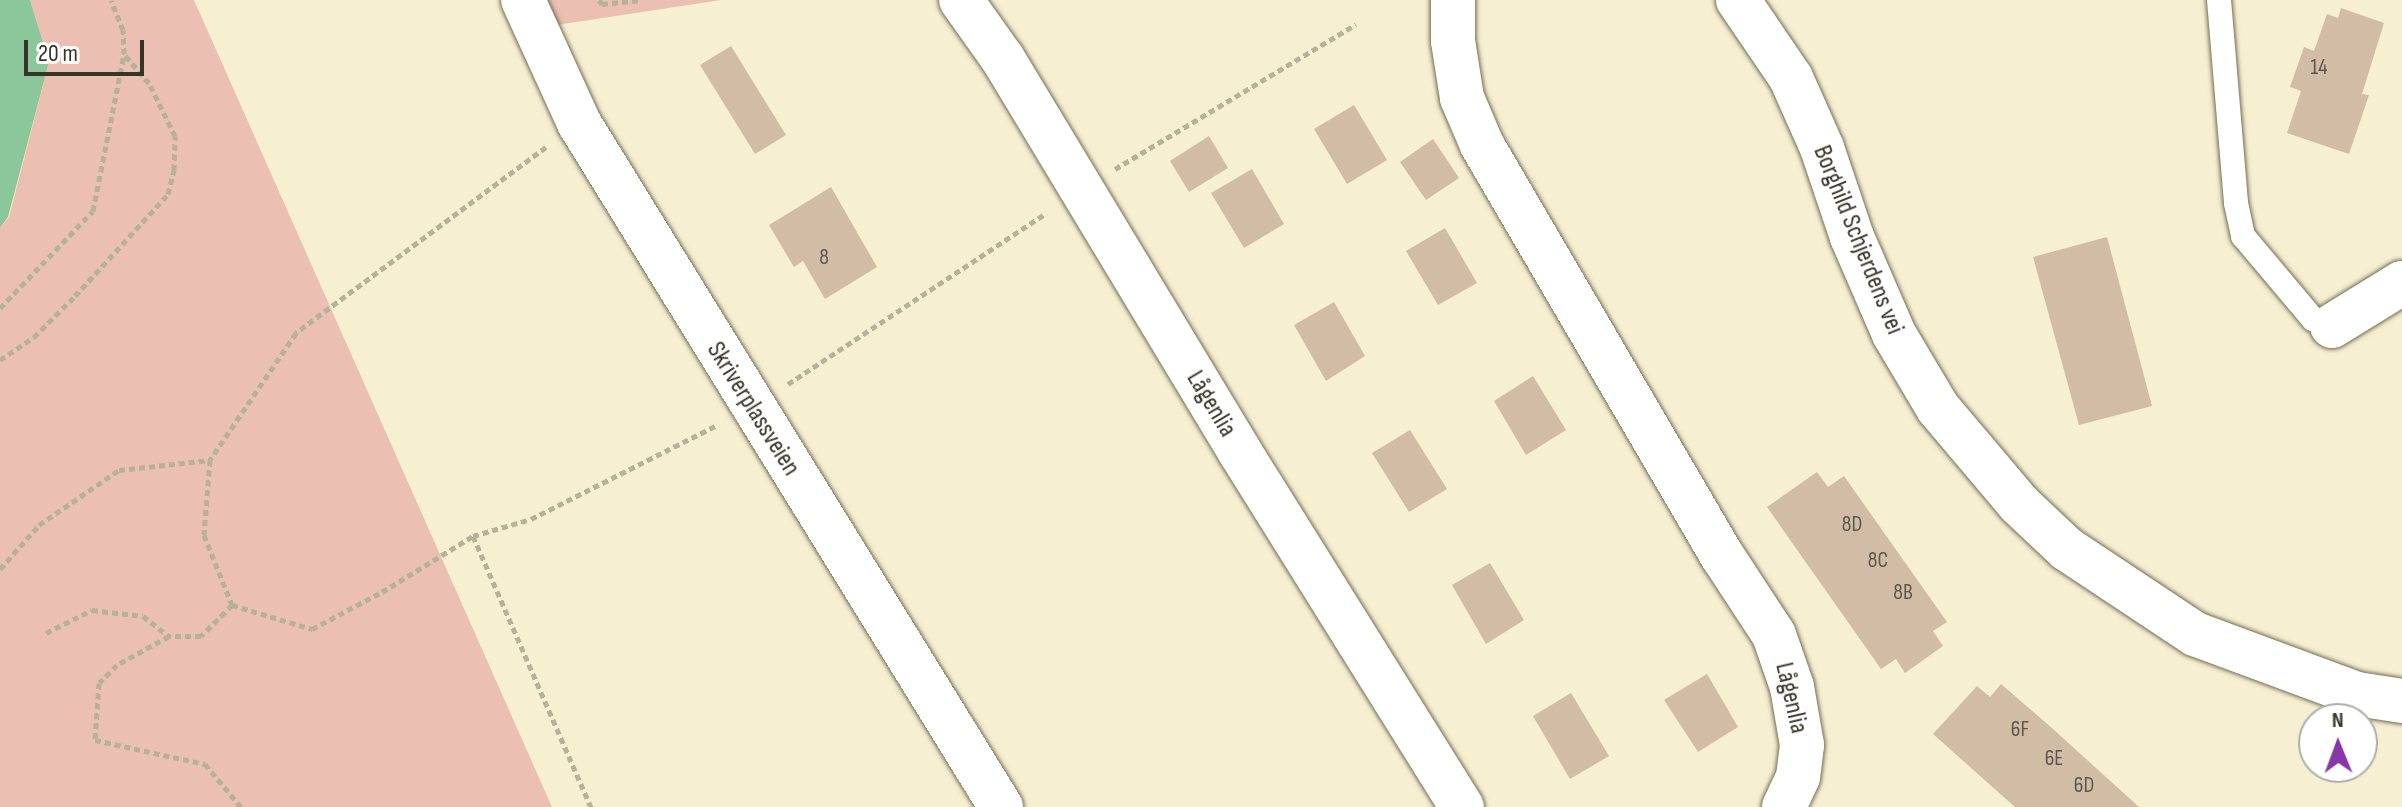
<!DOCTYPE html>
<html>
<head>
<meta charset="utf-8">
<style>
  body { margin:0 }
  #map { position:relative; width:2402px; height:807px; overflow:hidden; background:#f6efd2; font-family:"Sofia Sans Condensed",sans-serif }
  div>[style] { position:absolute }
  .green>* { inset:0; background:#ebbfb1 }
  .water>* { inset:0; background:#8bc79a }
  .building>* { inset:0; background:#d1bca6 }
  .path>* { height:5px; margin-top:-2.5px; transform-origin:0; background:repeating-linear-gradient(90deg,#b7b19a 0 6px,transparent 0 10px) }
  .roads { filter:drop-shadow(0 0 2px #746e54) drop-shadow(0 0 2px #746e54) }
  .service>* { height:24px; margin:-12px; padding:0 12px; transform-origin:12px; border-radius:12px; background:#fff }
  .minor>* { height:44px; margin:-22px; padding:0 22px; transform-origin:22px; border-radius:22px; background:#fff }
  span { translate:-50% -50%; white-space:nowrap; text-align:center; line-height:1.15; -webkit-text-stroke:8px #fff; paint-order:stroke }
  .number-label { font-size:22px; color:#5e5648 }
  .number-label span { -webkit-text-stroke-width:0 }
  .street-label { font-size:26px; color:#373429 }
  .north { position:absolute; left:2298px; top:703px; width:80px; height:80px; box-sizing:border-box; background:#fff; border:2px solid #afaea9; border-radius:50%; rotate:359deg; font-size:22px; font-weight:700; line-height:32px; text-align:center; color:#373429 }
  .north::after { content:''; display:block; margin:auto; width:28px; height:36px; background:#8737a7; clip-path:polygon(50% 0,100% 100%,50% 72%,0 100%) }
  .scale { position:absolute; left:24px; top:40px; width:120px; height:36px; box-sizing:border-box; border:4px solid #373429; border-top:0; padding-left:10px; font-size:24px; line-height:28px; white-space:nowrap; color:#373429; -webkit-text-stroke:6px #fff; paint-order:stroke }
</style>
</head>
<body>
<div id="map">
  <div class="green">
    <i style="clip-path:polygon(30px 0,194px 0,552px 807px,0 807px,0 228px,9px 217px,49px 62px)"></i>
    <i style="clip-path:polygon(539px 0,721px 0,550px 26px)"></i>
  </div>
  <div class="water">
    <i style="clip-path:polygon(0 0,30px 0,49px 62px,8px 217px,0 228px)"></i>
  </div>
  <div class="building">
    <i style="clip-path:polygon(2341px 8px,2384px 23px,2362px 94px,2369px 95px,2349px 154px,2287px 133px,2301px 91px,2290px 87px,2304px 47px,2314px 51px,2327px 14px,2338px 18px)"></i>
    <i style="clip-path:polygon(731px 46px,786px 135px,755px 154px,700px 65px)"></i>
    <i style="clip-path:polygon(1354px 105px,1387px 160px,1347px 184px,1314px 129px)"></i>
    <i style="clip-path:polygon(1209px 136px,1228px 168px,1189px 192px,1170px 161px)"></i>
    <i style="clip-path:polygon(1433px 139px,1459px 178px,1426px 200px,1400px 162px)"></i>
    <i style="clip-path:polygon(1252px 169px,1284px 224px,1244px 248px,1211px 193px)"></i>
    <i style="clip-path:polygon(831px 187px,877px 267px,825px 299px,803px 261px,794px 267px,769px 225px)"></i>
    <i style="clip-path:polygon(1445px 228px,1477px 283px,1438px 305px,1406px 251px)"></i>
    <i style="clip-path:polygon(2107px 237px,2152px 406px,2079px 425px,2033px 257px)"></i>
    <i style="clip-path:polygon(1334px 302px,1365px 356px,1326px 381px,1294px 325px)"></i>
    <i style="clip-path:polygon(1533px 376px,1566px 430px,1526px 455px,1494px 401px)"></i>
    <i style="clip-path:polygon(1410px 430px,1447px 489px,1409px 512px,1372px 453px)"></i>
    <i style="clip-path:polygon(1817px 472px,1828px 487px,1844px 476px,1947px 622px,1933px 631px,1943px 646px,1905px 673px,1896px 659px,1881px 669px,1767px 507px)"></i>
    <i style="clip-path:polygon(1490px 563px,1524px 620px,1486px 644px,1452px 585px)"></i>
    <i style="clip-path:polygon(1707px 674px,1738px 727px,1698px 752px,1664px 700px)"></i>
    <i style="clip-path:polygon(2001px 684px,2053px 729px,2139px 807px,2015px 807px,1933px 734px,1977px 686px,1990px 697px)"></i>
    <i style="clip-path:polygon(1571px 693px,1609px 756px,1570px 779px,1533px 716px)"></i>
  </div>
  <div class="path">
    <i style="left:599px;top:0;width:5px;rotate:53deg"></i>
    <i style="left:602px;top:4px;width:40px;rotate:-5.7deg"></i>
    <i style="left:546px;top:147px;width:312px;rotate:143.4deg"></i>
    <i style="left:296px;top:333px;width:153px;rotate:124.1deg"></i>
    <i style="left:210px;top:460px;width:75px;rotate:94.6deg"></i>
    <i style="left:204px;top:535px;width:75px;rotate:68.2deg"></i>
    <i style="left:232px;top:605px;width:84px;rotate:16.7deg"></i>
    <i style="left:312px;top:629px;width:79px;rotate:-27.9deg"></i>
    <i style="left:382px;top:592px;width:107px;rotate:-31.6deg"></i>
    <i style="left:473px;top:536px;width:60px;rotate:-16.3deg"></i>
    <i style="left:531px;top:519px;width:208px;rotate:-26.8deg"></i>
    <i style="left:1115px;top:169px;width:281px;rotate:-31deg"></i>
    <i style="left:0;top:308px;width:134px;rotate:-46.2deg"></i>
    <i style="left:93px;top:211px;width:159px;rotate:-78.8deg"></i>
    <i style="left:0;top:360px;width:41px;rotate:-34.1deg"></i>
    <i style="left:34px;top:337px;width:58px;rotate:-45deg"></i>
    <i style="left:75px;top:296px;width:138px;rotate:-47.6deg"></i>
    <i style="left:168px;top:194px;width:25px;rotate:-76deg"></i>
    <i style="left:174px;top:170px;width:34px;rotate:-88deg"></i>
    <i style="left:175px;top:136px;width:59px;rotate:-116.1deg"></i>
    <i style="left:149px;top:83px;width:38px;rotate:-131deg"></i>
    <i style="left:124px;top:54px;width:24px;rotate:-92deg"></i>
    <i style="left:123px;top:30px;width:32px;rotate:-112deg"></i>
    <i style="left:788px;top:384px;width:310px;rotate:-33.5deg"></i>
    <i style="left:473px;top:536px;width:296px;rotate:66.5deg"></i>
    <i style="left:0;top:569px;width:59px;rotate:-48.4deg"></i>
    <i style="left:39px;top:525px;width:97px;rotate:-34.5deg"></i>
    <i style="left:119px;top:470px;width:92px;rotate:-6.3deg"></i>
    <i style="left:232px;top:605px;width:44px;rotate:135deg"></i>
    <i style="left:201px;top:636px;width:32px;rotate:180deg"></i>
    <i style="left:169px;top:636px;width:60px;rotate:150.9deg"></i>
    <i style="left:117px;top:665px;width:25px;rotate:135deg"></i>
    <i style="left:99px;top:683px;width:57px;rotate:94deg"></i>
    <i style="left:95px;top:740px;width:113px;rotate:12.3deg"></i>
    <i style="left:205px;top:764px;width:56px;rotate:50.1deg"></i>
    <i style="left:46px;top:633px;width:51px;rotate:-26.6deg"></i>
    <i style="left:92px;top:610px;width:51px;rotate:6.7deg"></i>
    <i style="left:143px;top:616px;width:33px;rotate:38deg"></i>
  </div>
  <div class="roads">
    <div class="service">
      <i style="left:2219px;top:0;width:204px;rotate:85.2deg"></i>
      <i style="left:2236px;top:203px;width:34px;rotate:78deg"></i>
      <i style="left:2243px;top:236px;width:109px;rotate:49.9deg"></i>
      <i style="left:2313px;top:319px;width:20px;rotate:20deg"></i>
    </div>
    <div class="minor">
      <i style="left:523px;top:0;width:135px;rotate:65.5deg"></i>
      <i style="left:579px;top:123px;width:804px;rotate:58.33deg"></i>
      <i style="left:961px;top:0;width:72px;rotate:54.6deg"></i>
      <i style="left:1003px;top:59px;width:459px;rotate:58.9deg"></i>
      <i style="left:1240px;top:452px;width:419px;rotate:58deg"></i>
      <i style="left:1453px;top:0;width:41px;rotate:90deg"></i>
      <i style="left:1453px;top:41px;width:58px;rotate:81deg"></i>
      <i style="left:1462px;top:98px;width:51px;rotate:66.9deg"></i>
      <i style="left:1482px;top:145px;width:477px;rotate:59.7deg"></i>
      <i style="left:1723px;top:557px;width:93px;rotate:56.8deg"></i>
      <i style="left:1774px;top:635px;width:55px;rotate:70.9deg"></i>
      <i style="left:1792px;top:687px;width:59px;rotate:80.2deg"></i>
      <i style="left:1802px;top:745px;width:32px;rotate:97deg"></i>
      <i style="left:1798px;top:777px;width:33px;rotate:115deg"></i>
      <i style="left:1738px;top:0;width:94px;rotate:55.8deg"></i>
      <i style="left:1791px;top:78px;width:77px;rotate:66.1deg"></i>
      <i style="left:1822px;top:148px;width:94px;rotate:71.4deg"></i>
      <i style="left:1852px;top:237px;width:106px;rotate:66.6deg"></i>
      <i style="left:1894px;top:334px;width:86px;rotate:59.3deg"></i>
      <i style="left:1938px;top:408px;width:126px;rotate:49.8deg"></i>
      <i style="left:2019px;top:504px;width:66px;rotate:43.2deg"></i>
      <i style="left:2067px;top:549px;width:154px;rotate:33.6deg"></i>
      <i style="left:2195px;top:634px;width:173px;rotate:20.3deg"></i>
      <i style="left:2357px;top:694px;width:46px;rotate:8.8deg"></i>
      <i style="left:2332px;top:326px;width:82px;rotate:-31.6deg"></i>
    </div>
  </div>
  <div class="number-label">
    <span style="left:2319px;top:68px">14</span>
    <span style="left:824px;top:258px">8</span>
    <span style="left:1852px;top:525px">8D</span>
    <span style="left:1878px;top:561px">8C</span>
    <span style="left:1903px;top:593px">8B</span>
    <span style="left:2020px;top:730px">6F</span>
    <span style="left:2054px;top:759px">6E</span>
    <span style="left:2084px;top:786px">6D</span>
  </div>
  <div class="street-label">
    <span style="left:1858px;top:240px;rotate:68deg">Borghild Schjerdens vei</span>
    <span style="left:1211px;top:404px;rotate:59deg">Lågenlia</span>
    <span style="left:753px;top:409px;rotate:58deg">Skriverplassveien</span>
    <span style="left:1791px;top:698px;rotate:77deg">Lågenlia</span>
  </div>
  <div class="north">N</div>
  <div class="scale">20 m</div>
</div>
</body>
</html>
